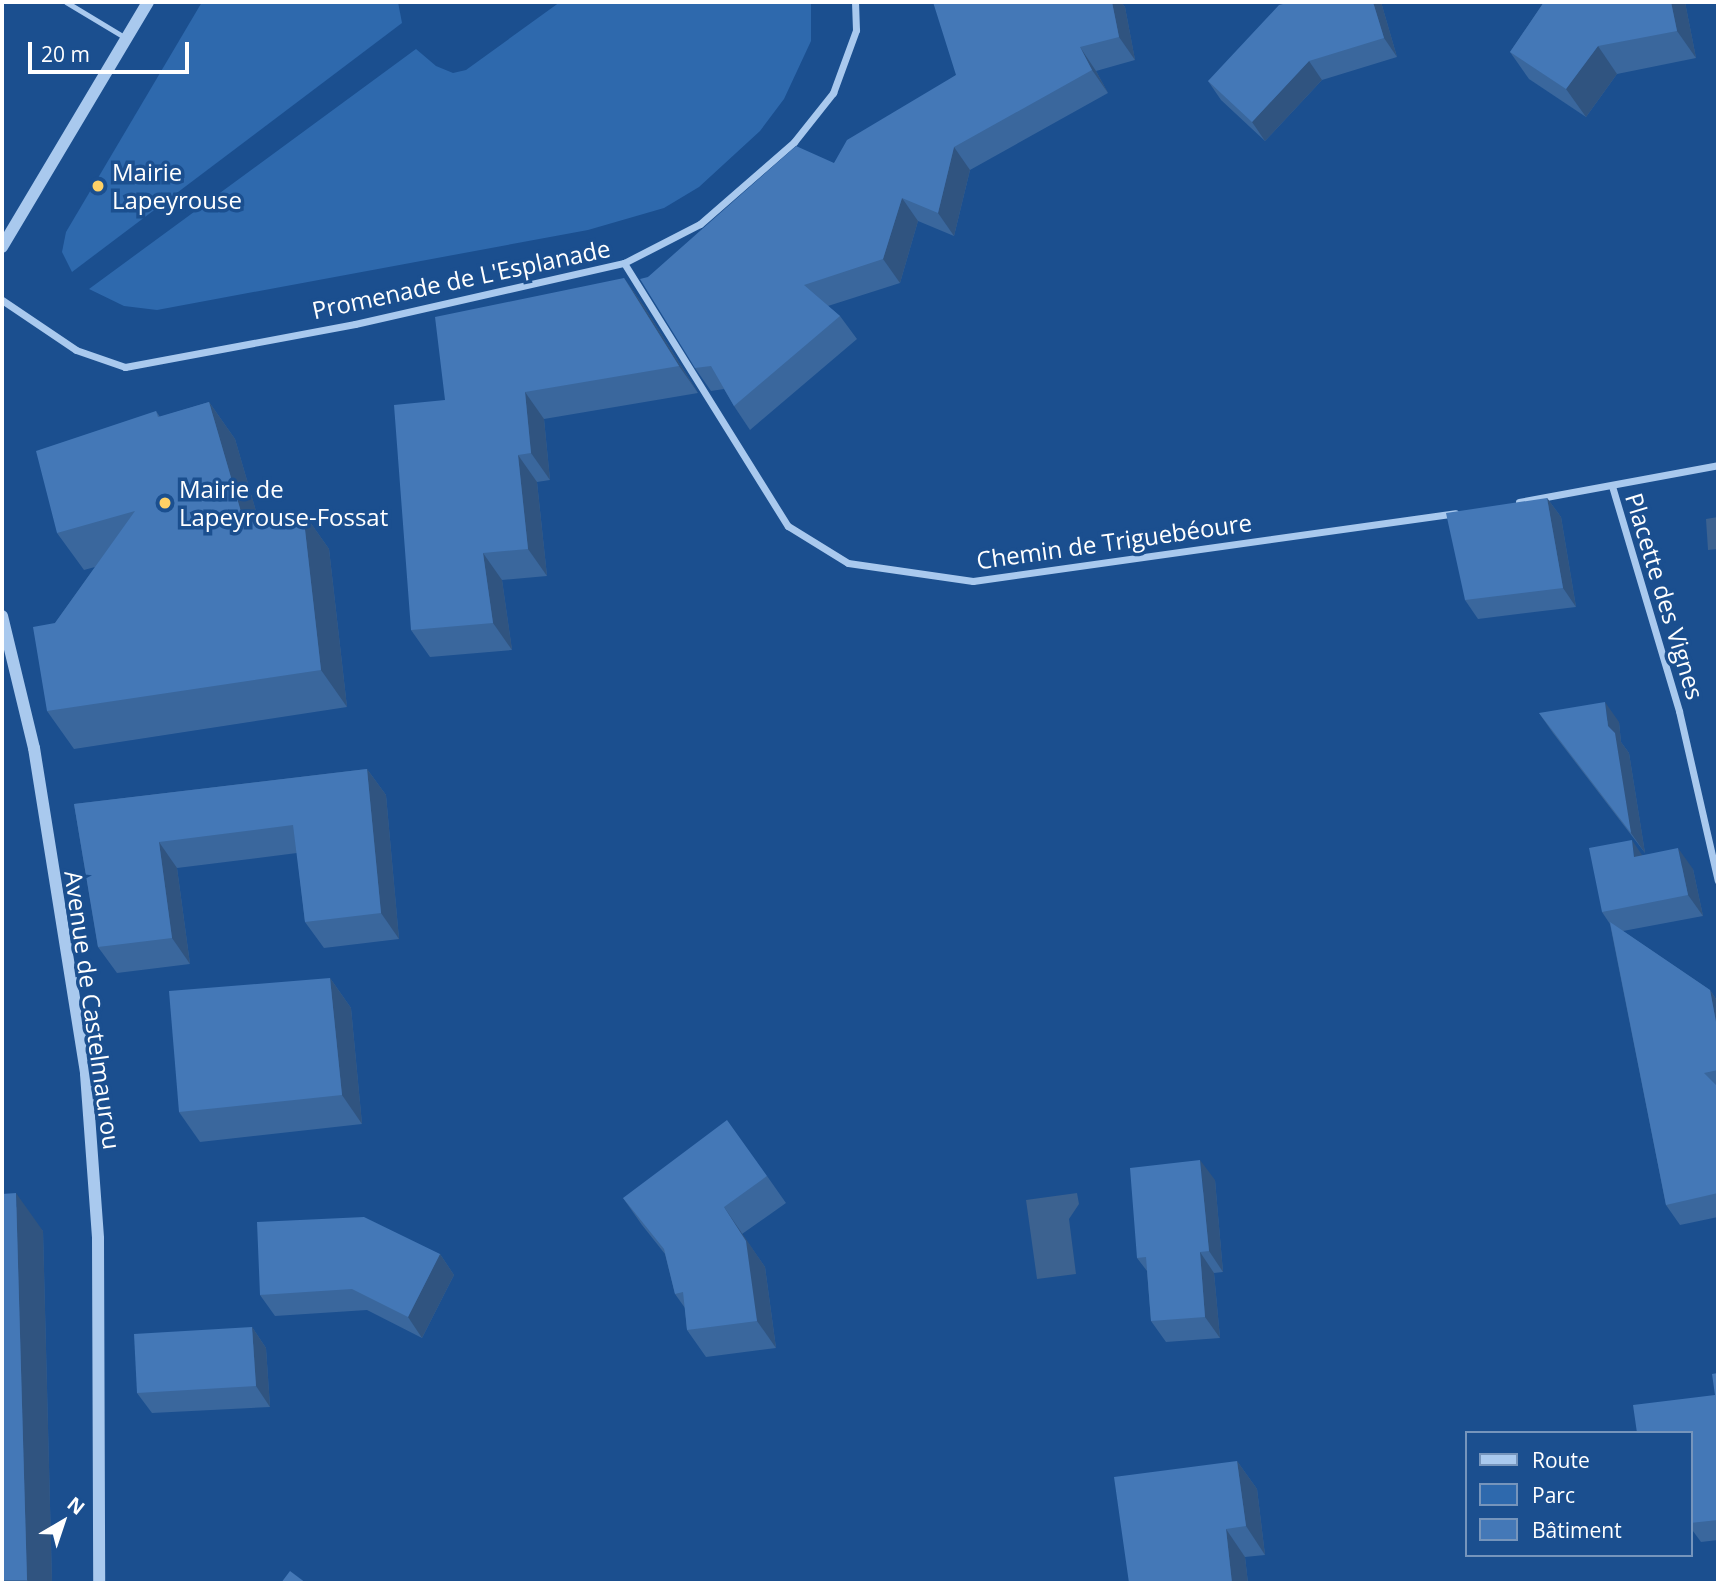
<!DOCTYPE html>
<html>
<head>
<meta charset="utf-8">
<style>
  body { margin:0 }
  #map { position:relative; width:1720px; height:1585px; overflow:hidden; background:#1b4f8f; font-family:"Open Sans",sans-serif }
  div>[style] { position:absolute }
  .green>* { inset:0; background:#2e69ad }
  .water>* { inset:0; background:#3c6290 }
  .service>* { height:5px; margin:-2.5px; padding:0 2.5px; transform-origin:2.5px; border-radius:2.5px; background:#a9c9ee }
  .minor>* { height:7px; margin:-3.5px; padding:0 3.5px; transform-origin:3.5px; border-radius:3.5px; background:#a9c9ee }
  .tertiary>* { height:12px; margin:-6px; padding:0 6px; transform-origin:6px; border-radius:6px; background:#a9c9ee }
  .wall>* { inset:0; background:#3a679d }
  .shaded-wall>* { inset:0; background:#305480 }
  .building>* { inset:0; background:#4478b7 }
  .dots>* { width:19px; height:19px; translate:-50% -50%; box-sizing:border-box; border:4px solid #1b4f8f; border-radius:50% }
  span { translate:-50% -50%; white-space:nowrap; text-align:center; line-height:1.15; -webkit-text-stroke:7px #1b4f8f; paint-order:stroke }
  .poi-label { font-size:24px; color:#fff }
  .left { translate:0 -50%; text-align:left }
  .street-label { font-size:24px; color:#fff }
  .frame { position:absolute; inset:0; border:4px solid #fff; pointer-events:none }
  .legend { position:absolute; left:1465px; top:1431px; width:228px; height:126px; box-sizing:border-box; background:#1b4f8f; border:2px solid #7695bc; margin:0; padding:9px 12px; list-style:none; font-size:21px; color:#fff }
  .legend li { display:flex; align-items:center; gap:14px; height:35px }
  .legend b { width:35px; border:2px solid #7695bc }
  .north { position:absolute; left:28px; top:1487px; width:70px; height:70px; -webkit-text-stroke:5px #1b4f8f; paint-order:stroke; rotate:39deg; font-size:19px; font-weight:700; line-height:28px; text-align:center; color:#fff }
  .north::after { content:''; display:block; margin:auto; width:24px; height:32px; background:#fff; clip-path:polygon(50% 0,100% 100%,50% 72%,0 100%) }
  .scale { position:absolute; left:28px; top:42px; width:161px; height:32px; box-sizing:border-box; border:4px solid #fff; border-top:0; padding-left:9px; font-size:21px; line-height:24px; white-space:nowrap; color:#fff; -webkit-text-stroke:5px #1b4f8f; paint-order:stroke }
</style>
</head>
<body>
<div id="map">
  <div class="green">
    <i style="clip-path:polygon(202px 2px,398px 2px,402px 23px,72px 272px,62px 252px,66px 232px)"></i>
    <i style="clip-path:polygon(560px 2px,811px 2px,811px 41px,784px 99px,760px 131px,699px 187px,664px 208px,588px 230px,157px 310px,124px 306px,89px 289px,416px 49px,436px 66px,453px 73px,466px 70px)"></i>
  </div>
  <div class="water">
    <i style="clip-path:polygon(1718px 517px,1718px 549px,1708px 550px,1706px 519px)"></i>
    <i style="clip-path:polygon(1077px 1193px,1079px 1204px,1069px 1219px,1076px 1274px,1037px 1279px,1026px 1200px)"></i>
  </div>
  <div class="service">
    <i style="left:66px;top:2px;width:70px;rotate:31deg"></i>
  </div>
  <div class="minor">
    <i style="left:624px;top:263px;width:310px;rotate:58.1deg"></i>
    <i style="left:788px;top:526px;width:70px;rotate:31.7deg"></i>
    <i style="left:848px;top:563px;width:126px;rotate:8.2deg"></i>
    <i style="left:973px;top:581px;width:487px;rotate:-8deg"></i>
    <i style="left:2px;top:300px;width:89px;rotate:34deg"></i>
    <i style="left:76px;top:350px;width:52px;rotate:19.1deg"></i>
    <i style="left:125px;top:367px;width:234px;rotate:-10.6deg"></i>
    <i style="left:355px;top:324px;width:276px;rotate:-12.8deg"></i>
    <i style="left:624px;top:263px;width:85px;rotate:-27.2deg"></i>
    <i style="left:700px;top:224px;width:125px;rotate:-41.1deg"></i>
    <i style="left:794px;top:142px;width:63px;rotate:-51.5deg"></i>
    <i style="left:833px;top:93px;width:67px;rotate:-69.9deg"></i>
    <i style="left:856px;top:30px;width:28px;rotate:-92deg"></i>
    <i style="left:1612px;top:486px;width:235px;rotate:73.4deg"></i>
    <i style="left:1679px;top:711px;width:174px;rotate:77.1deg"></i>
    <i style="left:1519px;top:502px;width:202px;rotate:-10.5deg"></i>
  </div>
  <div class="tertiary">
    <i style="left:2px;top:247px;width:285px;rotate:-59.2deg"></i>
    <i style="left:2px;top:616px;width:136px;rotate:76.4deg"></i>
    <i style="left:34px;top:748px;width:330px;rotate:80.9deg"></i>
    <i style="left:86px;top:1074px;width:165px;rotate:85.8deg"></i>
    <i style="left:98px;top:1239px;width:344px;rotate:89.8deg"></i>
  </div>
  <div class="wall">
    <i style="clip-path:polygon(1112px 2px,1121px 2px,1125px 7px,1135px 60px,1096px 71px,1108px 93px,970px 170px,954px 236px,918px 221px,900px 283px,828px 306px,840px 316px,857px 339px,750px 430px,734px 406px,724px 389px,711px 391px,695px 368px,648px 277px,834px 163px,956px 75px)"></i>
    <i style="clip-path:polygon(1381px 2px,1397px 57px,1322px 80px,1265px 141px,1221px 100px,1208px 81px)"></i>
    <i style="clip-path:polygon(1544px 2px,1685px 2px,1696px 58px,1617px 74px,1586px 117px,1529px 79px,1510px 52px)"></i>
    <i style="clip-path:polygon(624px 278px,643px 305px,698px 393px,544px 419px,550px 480px,537px 482px,547px 576px,502px 580px,512px 650px,430px 657px,411px 630px,445px 400px)"></i>
    <i style="clip-path:polygon(209px 402px,235px 439px,258px 518px,303px 512px,329px 549px,347px 707px,74px 749px,47px 711px,55px 623px,95px 567px,84px 570px,57px 533px,156px 411px,160px 417px)"></i>
    <i style="clip-path:polygon(1547px 498px,1561px 517px,1576px 607px,1478px 619px,1465px 600px)"></i>
    <i style="clip-path:polygon(1539px 713px,1619px 722px,1621px 742px,1629px 753px,1645px 853px,1553px 733px)"></i>
    <i style="clip-path:polygon(367px 769px,386px 795px,399px 939px,324px 948px,305px 922px,297px 853px,177px 868px,190px 964px,117px 973px,98px 947px,74px 804px)"></i>
    <i style="clip-path:polygon(1642px 855px,1693px 869px,1703px 916px,1623px 931px,1710px 990px,1718px 1002px,1718px 1217px,1680px 1225px,1666px 1205px,1610px 924px,1602px 912px)"></i>
    <i style="clip-path:polygon(330px 978px,351px 1008px,362px 1124px,200px 1142px,179px 1112px)"></i>
    <i style="clip-path:polygon(767px 1176px,786px 1203px,742px 1234px,765px 1267px,776px 1348px,706px 1357px,687px 1330px,685px 1308px,675px 1294px,665px 1254px,642px 1225px,623px 1198px)"></i>
    <i style="clip-path:polygon(1215px 1180px,1223px 1272px,1214px 1273px,1220px 1338px,1166px 1342px,1151px 1321px,1147px 1271px,1137px 1258px)"></i>
    <i style="clip-path:polygon(2px 1194px,43px 1231px,52px 1583px,2px 1583px)"></i>
    <i style="clip-path:polygon(440px 1254px,454px 1275px,422px 1338px,367px 1310px,275px 1316px,260px 1295px)"></i>
    <i style="clip-path:polygon(252px 1327px,266px 1348px,270px 1407px,152px 1413px,137px 1393px)"></i>
    <i style="clip-path:polygon(1718px 1373px,1718px 1540px,1701px 1542px,1690px 1527px,1690px 1433px,1715px 1395px)"></i>
    <i style="clip-path:polygon(1237px 1461px,1257px 1489px,1265px 1555px,1245px 1557px,1248px 1583px,1129px 1583px)"></i>
  </div>
  <div class="shaded-wall">
    <i style="clip-path:polygon(1112px 2px,1121px 2px,1125px 7px,1135px 60px,1119px 37px)"></i>
    <i style="clip-path:polygon(1373px 2px,1381px 2px,1397px 57px,1384px 38px)"></i>
    <i style="clip-path:polygon(1671px 2px,1685px 2px,1696px 58px,1677px 31px)"></i>
    <i style="clip-path:polygon(1598px 46px,1617px 74px,1586px 117px,1566px 89px)"></i>
    <i style="clip-path:polygon(1080px 47px,1096px 71px,1108px 93px,1092px 70px)"></i>
    <i style="clip-path:polygon(1309px 61px,1322px 80px,1265px 141px,1252px 122px)"></i>
    <i style="clip-path:polygon(954px 147px,970px 170px,954px 236px,938px 213px)"></i>
    <i style="clip-path:polygon(902px 198px,918px 221px,900px 283px,883px 259px)"></i>
    <i style="clip-path:polygon(624px 278px,643px 305px,698px 393px,679px 366px)"></i>
    <i style="clip-path:polygon(525px 392px,544px 419px,550px 480px,531px 453px)"></i>
    <i style="clip-path:polygon(209px 402px,235px 439px,272px 566px,246px 529px)"></i>
    <i style="clip-path:polygon(518px 455px,537px 482px,547px 576px,528px 549px)"></i>
    <i style="clip-path:polygon(1547px 498px,1561px 517px,1576px 607px,1563px 588px)"></i>
    <i style="clip-path:polygon(303px 512px,329px 549px,347px 707px,321px 670px)"></i>
    <i style="clip-path:polygon(483px 553px,502px 580px,512px 650px,493px 623px)"></i>
    <i style="clip-path:polygon(1605px 702px,1619px 722px,1621px 742px,1629px 753px,1645px 853px,1631px 833px,1608px 726px)"></i>
    <i style="clip-path:polygon(367px 769px,386px 795px,399px 939px,381px 913px)"></i>
    <i style="clip-path:polygon(1632px 840px,1646px 861px,1634px 857px)"></i>
    <i style="clip-path:polygon(159px 842px,177px 868px,190px 964px,172px 938px)"></i>
    <i style="clip-path:polygon(1678px 848px,1693px 869px,1703px 916px,1688px 895px)"></i>
    <i style="clip-path:polygon(330px 978px,351px 1008px,362px 1124px,342px 1095px)"></i>
    <i style="clip-path:polygon(1710px 990px,1718px 1002px,1718px 1025px,1716px 1022px)"></i>
    <i style="clip-path:polygon(1200px 1160px,1215px 1180px,1223px 1272px,1209px 1251px)"></i>
    <i style="clip-path:polygon(16px 1193px,43px 1231px,52px 1583px,29px 1583px,27px 1580px)"></i>
    <i style="clip-path:polygon(724px 1207px,765px 1267px,776px 1348px,757px 1321px)"></i>
    <i style="clip-path:polygon(1200px 1252px,1214px 1273px,1220px 1338px,1205px 1317px)"></i>
    <i style="clip-path:polygon(440px 1254px,454px 1275px,422px 1338px,408px 1317px)"></i>
    <i style="clip-path:polygon(252px 1327px,266px 1348px,270px 1407px,256px 1386px)"></i>
    <i style="clip-path:polygon(1237px 1461px,1257px 1489px,1265px 1555px,1246px 1526px)"></i>
    <i style="clip-path:polygon(1226px 1529px,1245px 1557px,1248px 1583px,1232px 1583px)"></i>
  </div>
  <div class="building">
    <i style="clip-path:polygon(933px 2px,1112px 2px,1119px 37px,1080px 47px,1092px 70px,954px 147px,938px 213px,902px 198px,883px 259px,804px 285px,840px 316px,734px 406px,711px 366px,695px 368px,640px 279px,648px 277px,796px 146px,834px 163px,847px 140px,956px 75px)"></i>
    <i style="clip-path:polygon(1291px 2px,1373px 2px,1384px 38px,1309px 61px,1252px 122px,1208px 81px,1279px 5px)"></i>
    <i style="clip-path:polygon(1544px 2px,1671px 2px,1677px 31px,1598px 46px,1566px 89px,1510px 52px)"></i>
    <i style="clip-path:polygon(624px 278px,679px 366px,525px 392px,531px 453px,518px 455px,528px 549px,483px 553px,493px 623px,411px 630px,394px 405px,445px 400px,435px 317px)"></i>
    <i style="clip-path:polygon(209px 402px,246px 529px,256px 518px,303px 512px,321px 670px,47px 711px,33px 627px,55px 623px,135px 511px,57px 533px,36px 451px,156px 411px,158px 417px)"></i>
    <i style="clip-path:polygon(1547px 498px,1563px 588px,1465px 600px,1446px 513px)"></i>
    <i style="clip-path:polygon(1605px 702px,1608px 726px,1615px 733px,1631px 833px,1539px 713px)"></i>
    <i style="clip-path:polygon(367px 769px,381px 913px,305px 922px,293px 825px,159px 842px,172px 938px,98px 947px,74px 804px)"></i>
    <i style="clip-path:polygon(1632px 840px,1634px 857px,1678px 848px,1688px 895px,1602px 912px,1589px 848px)"></i>
    <i style="clip-path:polygon(1610px 922px,1710px 990px,1716px 1022px,1718px 1022px,1718px 1070px,1704px 1073px,1718px 1087px,1718px 1193px,1666px 1205px)"></i>
    <i style="clip-path:polygon(330px 978px,342px 1095px,179px 1112px,169px 991px)"></i>
    <i style="clip-path:polygon(727px 1120px,767px 1176px,724px 1207px,746px 1241px,757px 1321px,687px 1330px,683px 1292px,675px 1294px,664px 1249px,623px 1198px)"></i>
    <i style="clip-path:polygon(1200px 1160px,1209px 1251px,1200px 1252px,1205px 1317px,1151px 1321px,1146px 1257px,1137px 1258px,1130px 1168px)"></i>
    <i style="clip-path:polygon(16px 1193px,27px 1580px,2px 1580px,2px 1194px)"></i>
    <i style="clip-path:polygon(364px 1217px,440px 1254px,408px 1317px,352px 1289px,260px 1295px,257px 1222px)"></i>
    <i style="clip-path:polygon(252px 1327px,256px 1386px,137px 1393px,134px 1334px)"></i>
    <i style="clip-path:polygon(1718px 1373px,1718px 1520px,1690px 1523px,1690px 1433px,1637px 1433px,1633px 1405px,1715px 1395px,1712px 1374px)"></i>
    <i style="clip-path:polygon(1237px 1461px,1246px 1526px,1226px 1529px,1232px 1583px,1129px 1583px,1114px 1477px)"></i>
    <i style="clip-path:polygon(290px 1571px,306px 1583px,281px 1583px)"></i>
  </div>
  <div class="dots">
    <i style="left:98px;top:186px;background:#ffd166"></i>
    <i style="left:165px;top:503px;background:#ffd166"></i>
  </div>
  <div class="poi-label">
    <span class="left" style="left:112px;top:186px">Mairie<br>Lapeyrouse</span>
    <span class="left" style="left:179px;top:503px">Mairie de<br>Lapeyrouse-Fossat</span>
  </div>
  <div class="street-label">
    <span style="left:461px;top:279px;rotate:-12deg">Promenade de L'Esplanade</span>
    <span style="left:1114px;top:541px;rotate:-8deg">Chemin de Triguebéoure</span>
    <span style="left:1665px;top:596px;rotate:73deg">Placette des Vignes</span>
    <span style="left:93px;top:1010px;rotate:82deg">Avenue de Castelmaurou</span>
  </div>
  <div class="frame"></div>
  <ul class="legend">
  <li><b style="height:9px;background:#a9c9ee"></b>Route</li>
  <li><b style="height:19px;background:#2e69ad"></b>Parc</li>
  <li><b style="height:19px;background:#4478b7"></b>Bâtiment</li>
  </ul>
  <div class="north">N</div>
  <div class="scale">20 m</div>
</div>
</body>
</html>
